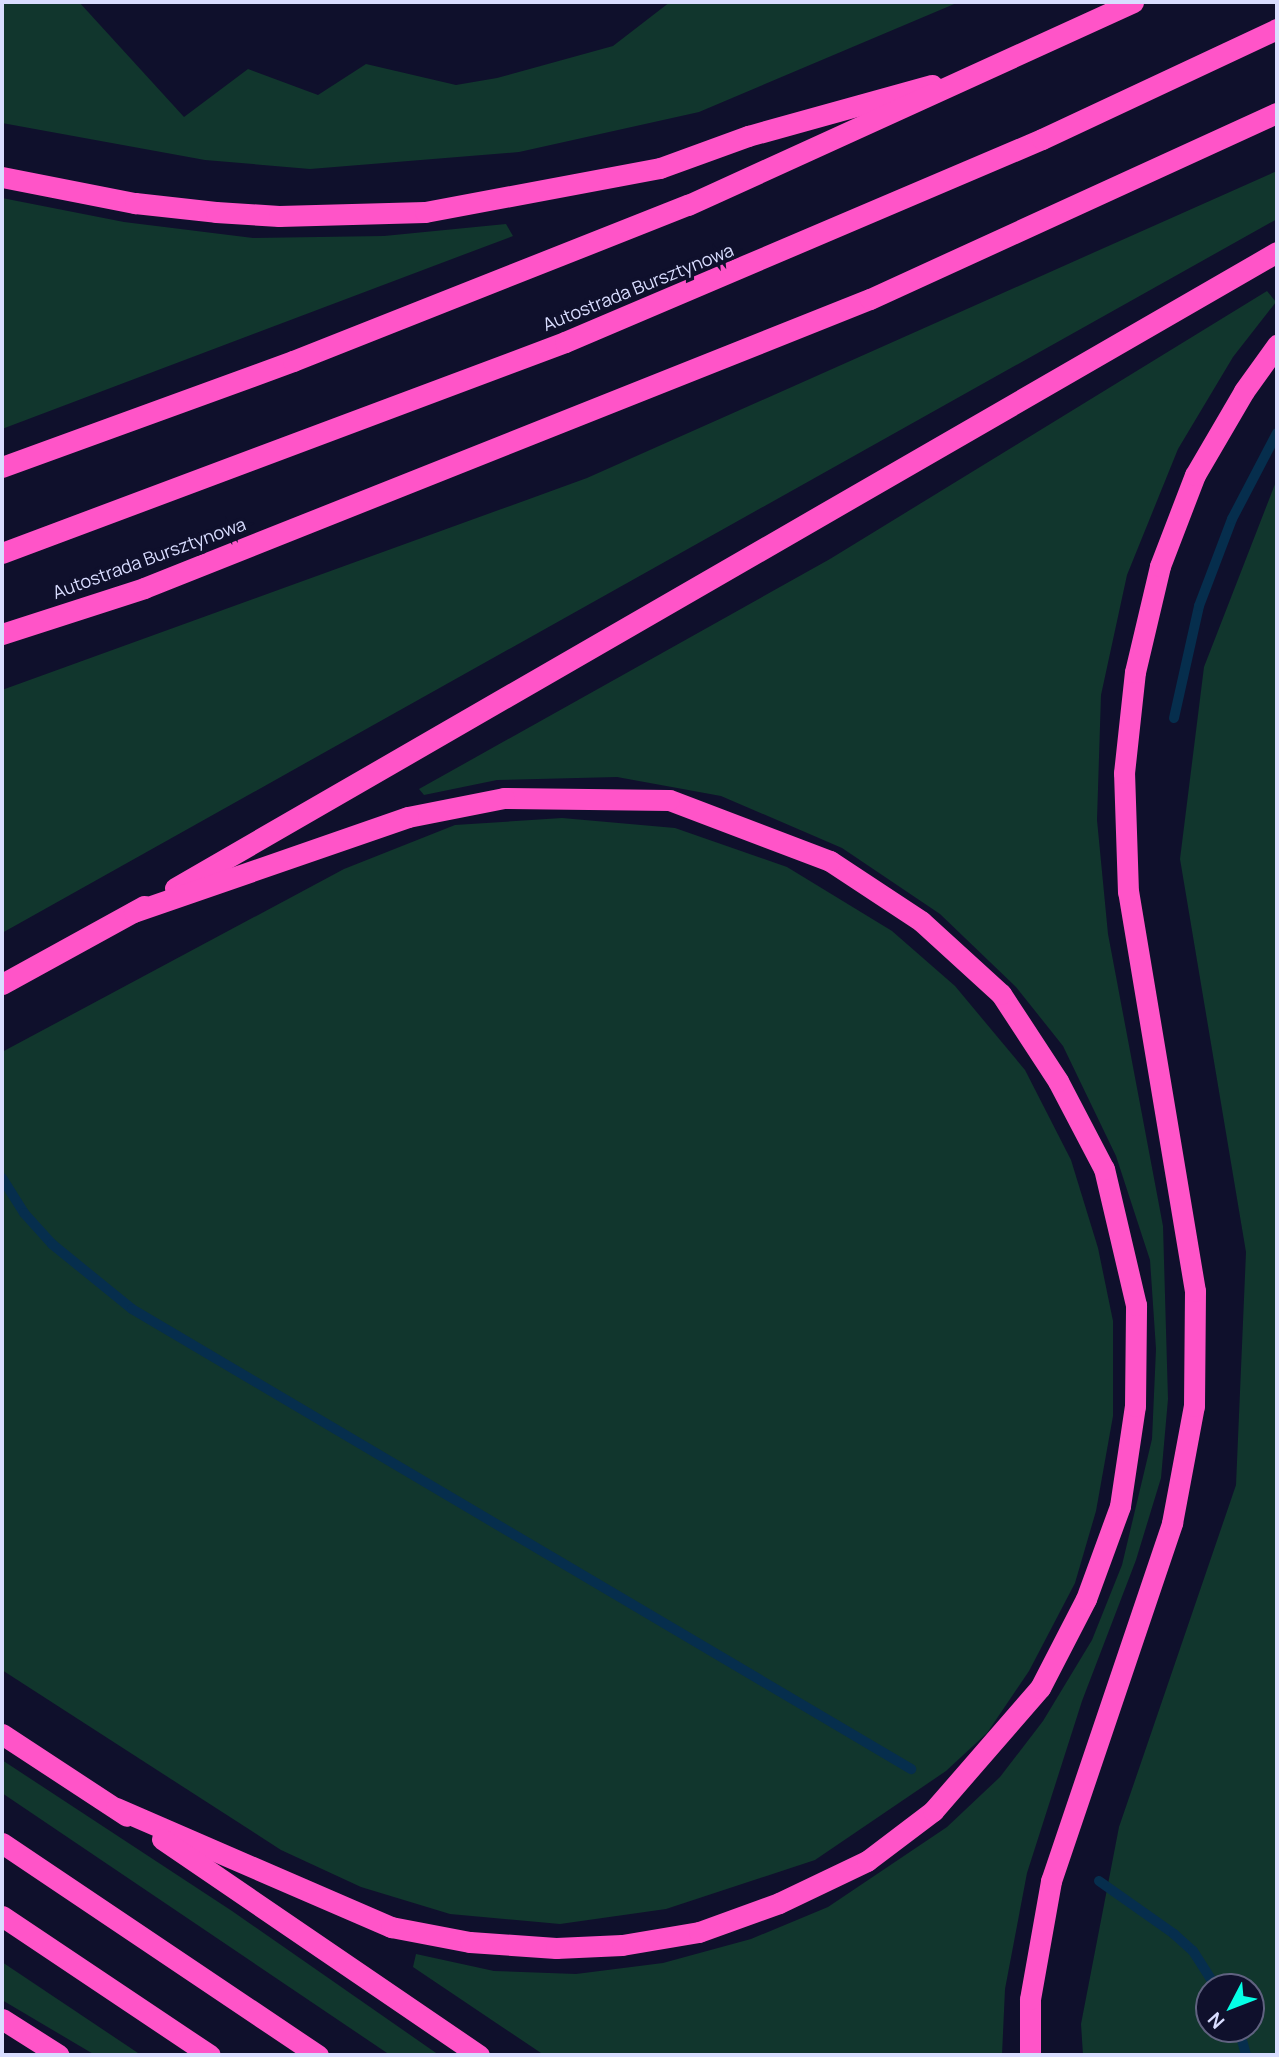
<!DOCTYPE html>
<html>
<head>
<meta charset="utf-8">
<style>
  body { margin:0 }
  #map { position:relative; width:1279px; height:2057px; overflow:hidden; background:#0f102c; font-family:Manrope,sans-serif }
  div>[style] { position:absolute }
  .green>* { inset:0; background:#11362d }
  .stream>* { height:10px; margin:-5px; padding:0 5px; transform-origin:5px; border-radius:5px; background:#062e4d }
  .highway>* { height:21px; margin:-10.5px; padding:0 10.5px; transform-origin:10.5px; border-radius:10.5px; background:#ff54c8 }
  span { translate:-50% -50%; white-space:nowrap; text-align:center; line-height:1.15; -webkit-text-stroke:7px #0f102c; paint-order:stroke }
  .street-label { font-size:18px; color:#d9ddff }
  .frame { position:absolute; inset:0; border:4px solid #d9ddff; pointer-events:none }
  .north { position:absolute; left:1195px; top:1973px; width:70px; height:70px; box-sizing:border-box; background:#0f102c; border:2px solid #606280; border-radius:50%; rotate:228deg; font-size:19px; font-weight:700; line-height:28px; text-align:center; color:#d9ddff }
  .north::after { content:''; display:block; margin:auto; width:24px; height:32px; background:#05ffe6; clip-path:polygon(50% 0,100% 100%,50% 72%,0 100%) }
</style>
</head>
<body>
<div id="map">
  <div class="green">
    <i style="clip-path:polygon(2px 2px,79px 2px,184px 117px,248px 69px,318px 95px,366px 64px,456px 85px,497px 78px,613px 46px,670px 2px,959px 2px,699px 112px,519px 152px,310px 169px,205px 160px,2px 123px)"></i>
    <i style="clip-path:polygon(1277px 171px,1277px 219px,2px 933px,2px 690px,587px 478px)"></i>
    <i style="clip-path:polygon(2px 198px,124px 222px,253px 238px,384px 236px,506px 224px,513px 236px,2px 429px)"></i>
    <i style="clip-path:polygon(1267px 291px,1276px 302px,1233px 357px,1178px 449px,1127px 575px,1101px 695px,1097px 820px,1108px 934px,1163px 1226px,1168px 1399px,1161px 1478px,1136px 1560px,1082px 1701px,1027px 1873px,1005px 1989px,1002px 2055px,544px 2055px,413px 1967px,416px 1954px,494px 1971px,576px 1974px,663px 1963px,751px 1939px,828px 1907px,947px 1827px,1000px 1777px,1043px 1721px,1092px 1640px,1122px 1565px,1152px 1439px,1156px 1349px,1150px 1260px,1116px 1156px,1063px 1046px,1016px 987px,940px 914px,842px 848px,721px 796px,617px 777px,497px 780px,424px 795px,419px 789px,830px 559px)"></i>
    <i style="clip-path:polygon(evenodd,1277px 479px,1277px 2055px,1083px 2055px,1081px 2024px,1119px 1827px,1236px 1485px,1246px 1252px,1180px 859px,1204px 667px,1277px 479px,1209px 1987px,1251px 1987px,1251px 2029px,1209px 2029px,1209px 1987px)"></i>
    <i style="clip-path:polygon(562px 818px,675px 828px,787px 867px,892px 931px,955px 986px,1025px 1070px,1071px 1160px,1098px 1248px,1113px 1321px,1113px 1416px,1096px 1511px,1075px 1583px,1029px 1671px,987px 1733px,946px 1771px,815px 1860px,666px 1909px,560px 1924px,450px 1914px,361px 1887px,281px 1850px,2px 1670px,2px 1052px,344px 869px,455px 825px)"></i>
    <i style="clip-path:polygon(2px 1760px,232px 1911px,439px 2055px,390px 2055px,2px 1793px)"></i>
    <i style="clip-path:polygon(2px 1962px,141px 2055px,95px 2055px,2px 2000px)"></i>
  </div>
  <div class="stream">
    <i style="left:1174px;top:718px;width:115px;rotate:-77.4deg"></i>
    <i style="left:1199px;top:606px;width:93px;rotate:-69.2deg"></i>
    <i style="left:1232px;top:519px;width:97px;rotate:-62.4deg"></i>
    <i style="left:2px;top:1178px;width:41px;rotate:57.8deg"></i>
    <i style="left:24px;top:1213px;width:42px;rotate:47.9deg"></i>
    <i style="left:52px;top:1244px;width:103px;rotate:39.1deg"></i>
    <i style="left:132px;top:1309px;width:905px;rotate:30.56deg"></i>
    <i style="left:1099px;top:1881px;width:92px;rotate:35.2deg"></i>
    <i style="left:1174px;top:1934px;width:25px;rotate:42deg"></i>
    <i style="left:1193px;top:1951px;width:43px;rotate:57.4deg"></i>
    <i style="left:1239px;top:2029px;width:27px;rotate:75deg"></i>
  </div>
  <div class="highway">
    <i style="left:2px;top:177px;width:136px;rotate:11.1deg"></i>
    <i style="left:135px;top:203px;width:81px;rotate:6.3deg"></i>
    <i style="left:216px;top:212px;width:63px;rotate:3.6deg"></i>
    <i style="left:279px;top:216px;width:146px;rotate:-1.6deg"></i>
    <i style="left:425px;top:212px;width:239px;rotate:-10.6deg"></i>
    <i style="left:660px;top:168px;width:94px;rotate:-20deg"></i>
    <i style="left:748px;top:136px;width:191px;rotate:-15.5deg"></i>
    <i style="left:2px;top:467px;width:310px;rotate:-20deg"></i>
    <i style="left:293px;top:361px;width:425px;rotate:-21.6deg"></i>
    <i style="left:688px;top:205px;width:489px;rotate:-24.5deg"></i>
    <i style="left:2px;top:553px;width:601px;rotate:-20.54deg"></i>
    <i style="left:565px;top:342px;width:518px;rotate:-23.05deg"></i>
    <i style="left:1042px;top:139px;width:259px;rotate:-25.1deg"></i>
    <i style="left:2px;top:634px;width:149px;rotate:-17.9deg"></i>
    <i style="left:144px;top:588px;width:781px;rotate:-21.71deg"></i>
    <i style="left:870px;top:299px;width:447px;rotate:-24.6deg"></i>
    <i style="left:175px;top:888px;width:1272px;rotate:-29.99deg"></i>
    <i style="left:2px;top:984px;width:162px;rotate:-28.8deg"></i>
    <i style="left:2px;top:1734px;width:149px;rotate:33.3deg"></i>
    <i style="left:116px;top:1808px;width:300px;rotate:23.4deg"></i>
    <i style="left:391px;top:1927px;width:80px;rotate:10.8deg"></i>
    <i style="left:470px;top:1942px;width:86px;rotate:4deg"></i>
    <i style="left:556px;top:1948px;width:66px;rotate:-2.6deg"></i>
    <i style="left:622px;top:1945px;width:78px;rotate:-9.6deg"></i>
    <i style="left:699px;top:1932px;width:85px;rotate:-19.9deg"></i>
    <i style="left:779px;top:1903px;width:98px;rotate:-25.5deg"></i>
    <i style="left:867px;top:1861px;width:83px;rotate:-37.1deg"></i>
    <i style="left:933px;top:1811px;width:163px;rotate:-49deg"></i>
    <i style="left:1040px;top:1688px;width:100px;rotate:-62.7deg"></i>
    <i style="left:1086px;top:1599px;width:99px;rotate:-69.9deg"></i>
    <i style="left:1120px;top:1506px;width:101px;rotate:-81.5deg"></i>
    <i style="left:1135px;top:1406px;width:101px;rotate:-89.4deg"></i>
    <i style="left:1136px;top:1305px;width:140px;rotate:-103.2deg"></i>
    <i style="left:1104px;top:1169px;width:99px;rotate:-117.6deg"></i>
    <i style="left:1058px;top:1081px;width:104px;rotate:-123.2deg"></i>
    <i style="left:1001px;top:994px;width:108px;rotate:-137.6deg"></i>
    <i style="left:921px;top:921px;width:109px;rotate:-146.6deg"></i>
    <i style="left:830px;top:861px;width:172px;rotate:-159.2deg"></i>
    <i style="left:669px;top:800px;width:165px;rotate:-179.3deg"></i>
    <i style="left:504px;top:798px;width:98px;rotate:168.8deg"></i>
    <i style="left:408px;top:817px;width:290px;rotate:160.9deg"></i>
    <i style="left:162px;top:1839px;width:384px;rotate:34.3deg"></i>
    <i style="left:2px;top:1843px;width:381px;rotate:33.9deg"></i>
    <i style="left:2px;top:1916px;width:250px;rotate:33.8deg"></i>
    <i style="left:2px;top:2019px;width:67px;rotate:32.3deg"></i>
    <i style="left:1030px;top:2055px;width:56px;rotate:-90deg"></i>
    <i style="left:1030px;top:1999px;width:120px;rotate:-79.9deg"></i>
    <i style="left:1051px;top:1881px;width:378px;rotate:-71.3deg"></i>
    <i style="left:1172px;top:1523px;width:119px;rotate:-79.4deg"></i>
    <i style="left:1194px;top:1406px;width:115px;rotate:-89.5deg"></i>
    <i style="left:1195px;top:1291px;width:405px;rotate:-99.5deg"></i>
    <i style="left:1128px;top:892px;width:119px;rotate:-91.9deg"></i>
    <i style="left:1124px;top:773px;width:102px;rotate:-83.8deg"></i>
    <i style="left:1135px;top:672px;width:109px;rotate:-76.7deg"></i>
    <i style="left:1160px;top:566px;width:97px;rotate:-69deg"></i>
    <i style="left:1195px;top:475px;width:97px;rotate:-59.7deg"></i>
    <i style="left:1244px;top:391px;width:57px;rotate:-54.3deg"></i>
  </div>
  <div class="street-label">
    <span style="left:638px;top:287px;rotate:-22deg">Autostrada Bursztynowa</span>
    <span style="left:149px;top:558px;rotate:-20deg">Autostrada Bursztynowa</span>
  </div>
  <div class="frame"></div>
  <div class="north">N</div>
</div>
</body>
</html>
